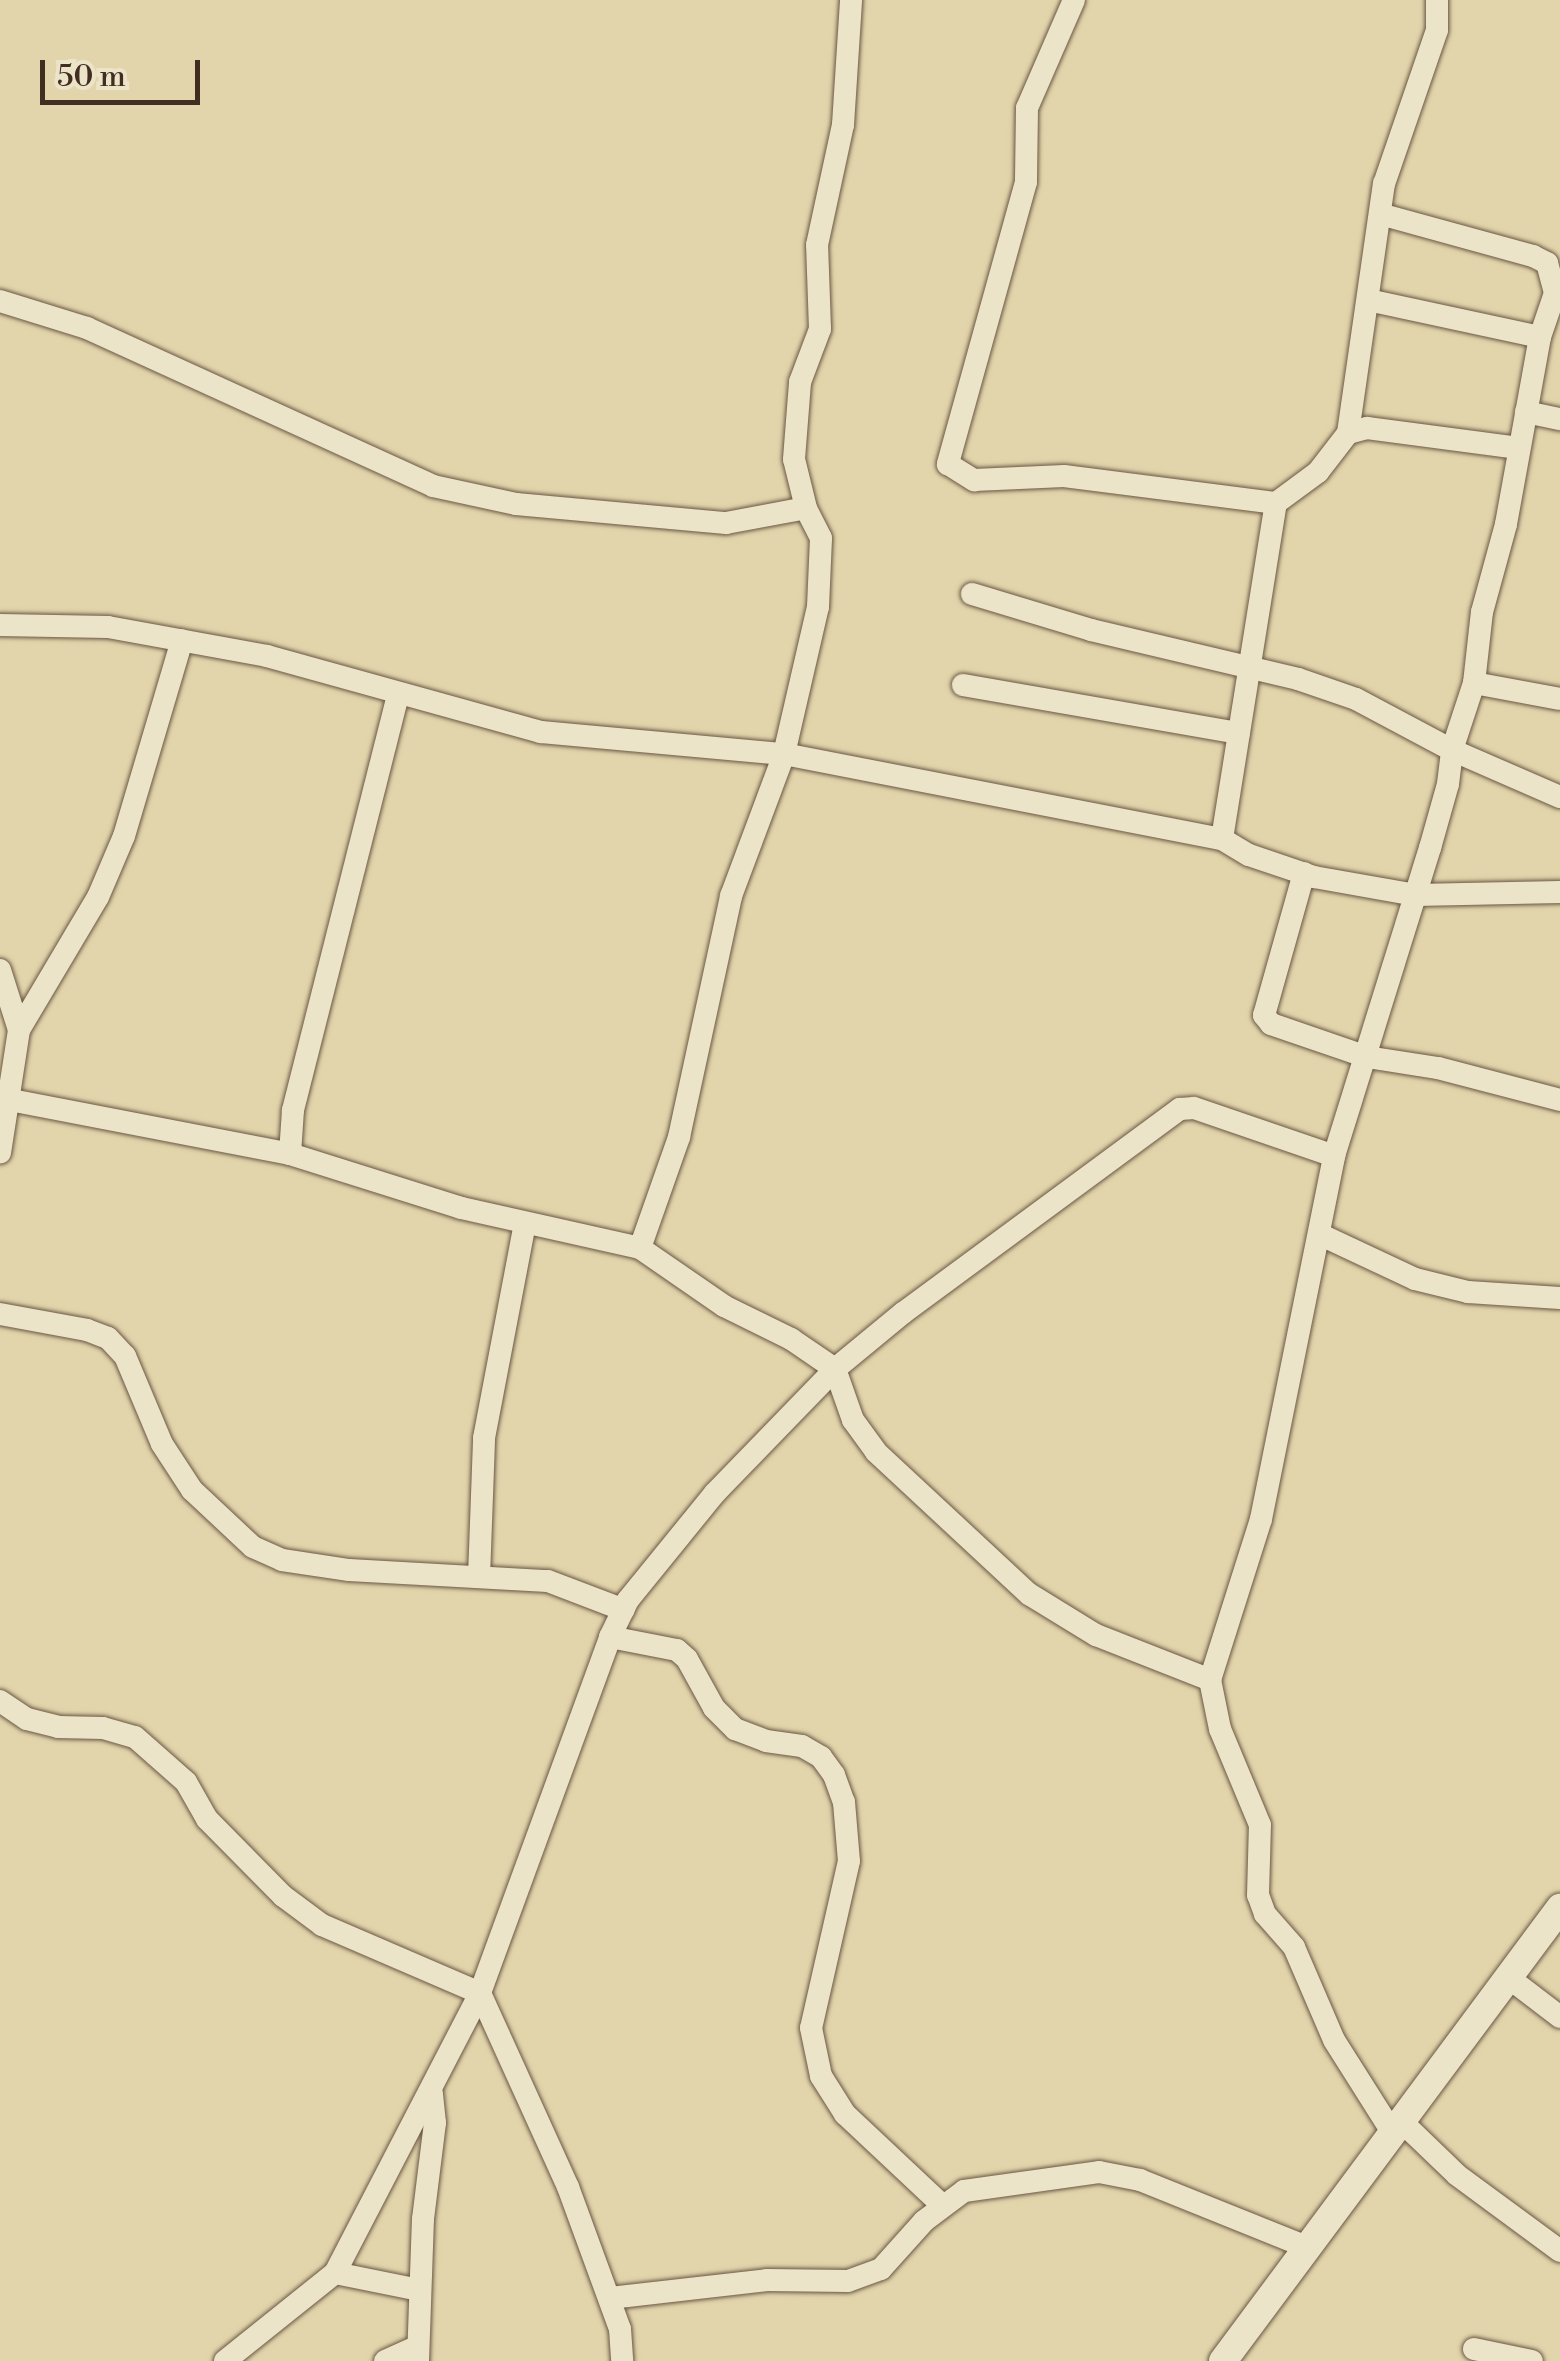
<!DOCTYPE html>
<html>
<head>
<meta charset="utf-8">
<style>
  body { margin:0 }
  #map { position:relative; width:1560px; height:2361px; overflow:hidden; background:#e2d5ab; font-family:"Libre Bodoni",serif }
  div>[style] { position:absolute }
  .roads { filter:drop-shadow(0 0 2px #6a5744) drop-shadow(0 0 2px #6a5744) }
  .minor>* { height:22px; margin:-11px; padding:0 11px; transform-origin:11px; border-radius:11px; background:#ece4c8 }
  .tertiary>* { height:28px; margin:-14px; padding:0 14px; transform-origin:14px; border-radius:14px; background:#ece4c8 }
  span { translate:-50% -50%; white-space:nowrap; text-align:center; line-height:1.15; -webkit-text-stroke:10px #ece4c8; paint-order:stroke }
  .scale { position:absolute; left:40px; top:60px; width:160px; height:45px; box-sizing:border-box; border:5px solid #422d21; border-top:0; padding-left:12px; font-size:30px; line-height:35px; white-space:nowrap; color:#422d21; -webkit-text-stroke:8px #ece4c8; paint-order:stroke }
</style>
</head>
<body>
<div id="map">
  <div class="roads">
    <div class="minor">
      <i style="left:1074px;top:0;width:118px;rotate:113.5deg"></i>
      <i style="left:1027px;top:108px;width:74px;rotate:90.8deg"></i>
      <i style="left:1026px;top:182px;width:293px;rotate:105.5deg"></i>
      <i style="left:948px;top:464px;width:31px;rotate:32deg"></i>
      <i style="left:974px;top:480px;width:90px;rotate:-2.5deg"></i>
      <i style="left:1064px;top:476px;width:214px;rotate:7.3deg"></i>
      <i style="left:1276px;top:503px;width:52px;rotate:-36.4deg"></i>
      <i style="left:1318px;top:472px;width:49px;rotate:-52.4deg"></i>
      <i style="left:1348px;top:433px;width:20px;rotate:-15deg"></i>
      <i style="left:1367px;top:428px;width:153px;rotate:7.5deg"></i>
      <i style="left:1380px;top:214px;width:159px;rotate:15.4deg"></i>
      <i style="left:1533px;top:256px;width:16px;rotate:27deg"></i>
      <i style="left:1547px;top:263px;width:31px;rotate:75deg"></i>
      <i style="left:1368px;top:300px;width:176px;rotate:12.1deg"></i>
      <i style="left:0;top:301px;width:91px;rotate:17.2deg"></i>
      <i style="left:87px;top:328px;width:380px;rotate:24.5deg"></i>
      <i style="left:433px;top:486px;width:85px;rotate:12.2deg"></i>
      <i style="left:516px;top:504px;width:211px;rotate:5.2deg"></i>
      <i style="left:726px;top:523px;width:81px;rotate:-10.6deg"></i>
      <i style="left:1526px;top:412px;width:35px;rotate:12deg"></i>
      <i style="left:1348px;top:433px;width:252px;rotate:-81.8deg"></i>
      <i style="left:1384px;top:184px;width:163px;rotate:-71deg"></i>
      <i style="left:1437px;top:30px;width:30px;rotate:-90deg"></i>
      <i style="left:972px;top:594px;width:124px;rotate:16.8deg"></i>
      <i style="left:1091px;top:630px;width:213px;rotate:13.3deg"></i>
      <i style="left:1298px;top:679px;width:61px;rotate:19deg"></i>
      <i style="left:1356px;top:699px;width:109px;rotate:28deg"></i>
      <i style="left:1452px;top:750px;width:118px;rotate:23.5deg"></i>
      <i style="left:0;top:625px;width:108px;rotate:1.1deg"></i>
      <i style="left:108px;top:627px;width:162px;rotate:10.3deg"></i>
      <i style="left:267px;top:656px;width:284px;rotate:15.5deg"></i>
      <i style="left:541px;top:732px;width:244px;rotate:5.2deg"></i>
      <i style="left:784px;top:754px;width:446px;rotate:11deg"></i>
      <i style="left:1222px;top:839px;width:31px;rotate:31deg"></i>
      <i style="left:1249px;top:855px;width:69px;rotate:18.7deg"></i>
      <i style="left:1314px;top:877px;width:104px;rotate:10deg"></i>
      <i style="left:1416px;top:895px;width:144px;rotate:-1.2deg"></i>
      <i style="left:1474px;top:683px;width:87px;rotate:10.5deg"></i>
      <i style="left:963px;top:685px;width:280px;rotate:9.9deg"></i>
      <i style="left:1222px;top:839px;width:340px;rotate:-80.9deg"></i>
      <i style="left:1304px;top:873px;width:148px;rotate:105.7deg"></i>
      <i style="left:1264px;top:1015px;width:11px;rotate:52deg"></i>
      <i style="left:1271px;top:1024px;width:102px;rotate:19deg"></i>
      <i style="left:1367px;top:1057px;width:72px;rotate:8.8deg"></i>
      <i style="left:1438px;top:1068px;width:126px;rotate:14.7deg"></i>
      <i style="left:0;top:970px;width:63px;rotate:72.4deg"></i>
      <i style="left:19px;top:1030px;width:124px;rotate:98.8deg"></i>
      <i style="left:19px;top:1030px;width:155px;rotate:-59.3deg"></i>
      <i style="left:98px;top:897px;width:66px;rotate:-66.9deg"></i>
      <i style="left:124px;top:836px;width:204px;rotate:-73.5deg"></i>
      <i style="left:0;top:1098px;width:295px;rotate:10.9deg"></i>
      <i style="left:290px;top:1154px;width:179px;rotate:17.5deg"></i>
      <i style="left:461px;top:1208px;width:183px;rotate:12.6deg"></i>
      <i style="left:640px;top:1248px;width:102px;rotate:34.6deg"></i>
      <i style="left:724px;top:1306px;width:75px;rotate:26.2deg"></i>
      <i style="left:791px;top:1339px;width:53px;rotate:34.3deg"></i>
      <i style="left:835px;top:1369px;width:54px;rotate:70.6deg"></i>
      <i style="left:853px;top:1420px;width:39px;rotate:54deg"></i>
      <i style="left:876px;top:1452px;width:209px;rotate:42.9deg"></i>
      <i style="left:1029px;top:1594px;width:79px;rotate:31.5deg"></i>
      <i style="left:1096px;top:1635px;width:123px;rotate:21.5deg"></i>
      <i style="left:290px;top:1154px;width:44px;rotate:-86.1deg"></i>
      <i style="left:293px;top:1110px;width:428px;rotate:-75.8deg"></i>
      <i style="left:1319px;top:1234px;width:106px;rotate:25.1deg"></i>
      <i style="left:1415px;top:1279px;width:55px;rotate:13.8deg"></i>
      <i style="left:1468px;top:1292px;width:92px;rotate:3.7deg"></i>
      <i style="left:640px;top:1248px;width:118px;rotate:-70.6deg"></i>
      <i style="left:679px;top:1137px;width:247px;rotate:-77.8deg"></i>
      <i style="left:731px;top:896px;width:152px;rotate:-69.5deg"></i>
      <i style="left:784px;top:754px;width:151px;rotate:-77deg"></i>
      <i style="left:818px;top:607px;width:69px;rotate:-87.5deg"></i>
      <i style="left:821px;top:538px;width:34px;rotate:-117deg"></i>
      <i style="left:806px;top:508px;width:50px;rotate:-103.8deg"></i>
      <i style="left:794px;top:459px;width:77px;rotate:-85.5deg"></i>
      <i style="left:800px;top:382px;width:57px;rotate:-69.3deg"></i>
      <i style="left:820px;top:329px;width:84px;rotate:-92deg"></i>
      <i style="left:817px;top:245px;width:123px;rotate:-77.8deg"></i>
      <i style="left:843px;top:125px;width:125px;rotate:-86.3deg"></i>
      <i style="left:0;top:1314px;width:88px;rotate:10.4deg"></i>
      <i style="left:87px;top:1330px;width:22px;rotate:21deg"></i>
      <i style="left:108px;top:1338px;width:25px;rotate:47deg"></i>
      <i style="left:125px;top:1356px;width:95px;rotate:67.2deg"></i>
      <i style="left:162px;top:1444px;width:55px;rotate:56.9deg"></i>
      <i style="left:192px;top:1490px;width:83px;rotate:43.1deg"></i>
      <i style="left:253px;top:1547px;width:32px;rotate:24deg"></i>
      <i style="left:282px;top:1560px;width:68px;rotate:8.5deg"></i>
      <i style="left:349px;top:1570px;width:199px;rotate:3.2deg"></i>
      <i style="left:548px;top:1581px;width:81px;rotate:20.9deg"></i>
      <i style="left:479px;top:1577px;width:139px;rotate:-87.9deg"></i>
      <i style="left:484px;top:1438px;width:218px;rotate:-79.2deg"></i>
      <i style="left:610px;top:1637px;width:68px;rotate:11deg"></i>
      <i style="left:677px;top:1650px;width:13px;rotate:42deg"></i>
      <i style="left:687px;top:1659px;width:56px;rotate:61.1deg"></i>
      <i style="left:714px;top:1708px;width:30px;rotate:45deg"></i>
      <i style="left:735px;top:1729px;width:33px;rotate:21deg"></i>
      <i style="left:766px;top:1741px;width:36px;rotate:8deg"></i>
      <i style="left:802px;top:1746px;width:22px;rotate:30deg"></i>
      <i style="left:821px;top:1757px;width:22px;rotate:54deg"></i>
      <i style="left:834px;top:1775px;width:29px;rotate:70deg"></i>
      <i style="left:844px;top:1802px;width:59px;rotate:85.2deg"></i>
      <i style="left:849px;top:1861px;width:171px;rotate:102.8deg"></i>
      <i style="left:811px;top:2028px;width:49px;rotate:78.2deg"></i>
      <i style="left:821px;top:2076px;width:45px;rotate:57.7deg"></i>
      <i style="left:845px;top:2114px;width:134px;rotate:43.2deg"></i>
      <i style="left:0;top:1701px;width:32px;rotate:34deg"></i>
      <i style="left:27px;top:1719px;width:32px;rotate:14deg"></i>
      <i style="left:58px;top:1727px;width:45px;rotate:1.3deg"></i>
      <i style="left:103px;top:1728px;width:33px;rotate:16deg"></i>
      <i style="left:135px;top:1737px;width:68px;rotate:41.4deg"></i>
      <i style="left:186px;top:1782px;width:43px;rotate:60.4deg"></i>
      <i style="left:207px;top:1819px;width:108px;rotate:45.4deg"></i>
      <i style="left:283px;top:1896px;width:49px;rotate:36.6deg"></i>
      <i style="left:322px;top:1925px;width:172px;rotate:23.3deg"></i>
      <i style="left:480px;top:1993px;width:213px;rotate:65.6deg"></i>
      <i style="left:568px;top:2187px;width:151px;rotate:69.9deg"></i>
      <i style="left:620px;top:2329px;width:32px;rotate:86deg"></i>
      <i style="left:1509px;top:1978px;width:64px;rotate:37.4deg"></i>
      <i style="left:1402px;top:2122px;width:76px;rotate:43.9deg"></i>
      <i style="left:1457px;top:2175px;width:128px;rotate:36.4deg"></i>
      <i style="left:1394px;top:2135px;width:112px;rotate:-122.3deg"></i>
      <i style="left:1334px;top:2040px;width:101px;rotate:-113.3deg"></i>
      <i style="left:1294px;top:1947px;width:44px;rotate:-131.3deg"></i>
      <i style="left:1265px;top:1914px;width:20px;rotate:-110deg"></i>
      <i style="left:1258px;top:1895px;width:70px;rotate:-88.4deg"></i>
      <i style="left:1260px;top:1825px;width:104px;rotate:-112.6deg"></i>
      <i style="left:1220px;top:1729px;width:50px;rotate:-101.5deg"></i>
      <i style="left:1210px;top:1680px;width:169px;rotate:-72.4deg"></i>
      <i style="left:1261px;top:1519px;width:370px;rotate:-78.6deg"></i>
      <i style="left:1334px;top:1156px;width:323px;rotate:-72.7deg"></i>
      <i style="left:1430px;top:848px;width:66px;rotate:-74.3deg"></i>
      <i style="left:1448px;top:784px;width:34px;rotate:-83deg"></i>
      <i style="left:1452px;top:750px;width:71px;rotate:-71.8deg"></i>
      <i style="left:1474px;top:683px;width:71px;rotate:-83.6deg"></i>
      <i style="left:1482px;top:612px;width:91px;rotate:-74.7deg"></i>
      <i style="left:1506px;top:524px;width:190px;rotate:-79.7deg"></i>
      <i style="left:1540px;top:337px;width:46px;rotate:-71.2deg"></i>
      <i style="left:1555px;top:293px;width:5px;rotate:11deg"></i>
      <i style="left:335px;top:2273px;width:86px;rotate:11.4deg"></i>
      <i style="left:610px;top:2298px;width:158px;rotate:-6.5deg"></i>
      <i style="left:767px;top:2280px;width:81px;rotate:0.7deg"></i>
      <i style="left:848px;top:2281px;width:35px;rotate:-20deg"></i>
      <i style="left:881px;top:2269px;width:64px;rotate:-48.1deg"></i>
      <i style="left:924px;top:2221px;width:50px;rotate:-36.9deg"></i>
      <i style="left:964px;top:2191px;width:136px;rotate:-8deg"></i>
      <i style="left:1099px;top:2172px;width:42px;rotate:11deg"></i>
      <i style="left:1140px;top:2180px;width:182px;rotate:21.9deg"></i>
      <i style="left:1474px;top:2349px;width:59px;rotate:11.7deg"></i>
      <i style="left:225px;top:2361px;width:141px;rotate:-38.7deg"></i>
      <i style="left:335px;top:2273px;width:315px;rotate:-62.6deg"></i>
      <i style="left:480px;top:1993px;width:379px;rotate:-69.9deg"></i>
      <i style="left:610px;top:1637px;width:41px;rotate:-64.1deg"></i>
      <i style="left:628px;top:1600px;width:138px;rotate:-50.9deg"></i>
      <i style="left:715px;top:1493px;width:173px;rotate:-45.9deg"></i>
      <i style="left:835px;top:1369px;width:88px;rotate:-39.5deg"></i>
      <i style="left:903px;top:1313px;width:344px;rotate:-36.4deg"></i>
      <i style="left:1180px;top:1109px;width:14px;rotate:-4deg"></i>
      <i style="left:1194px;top:1108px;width:148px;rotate:18.9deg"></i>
      <i style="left:385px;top:2361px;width:36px;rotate:-24deg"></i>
      <i style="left:418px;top:2361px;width:142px;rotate:-88deg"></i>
      <i style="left:423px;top:2219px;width:97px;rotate:-82.9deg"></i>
      <i style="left:435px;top:2123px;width:30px;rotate:-96deg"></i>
    </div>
    <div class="tertiary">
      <i style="left:1223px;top:2361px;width:565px;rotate:-53.35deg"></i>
    </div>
  </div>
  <div class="scale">50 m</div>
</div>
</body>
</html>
